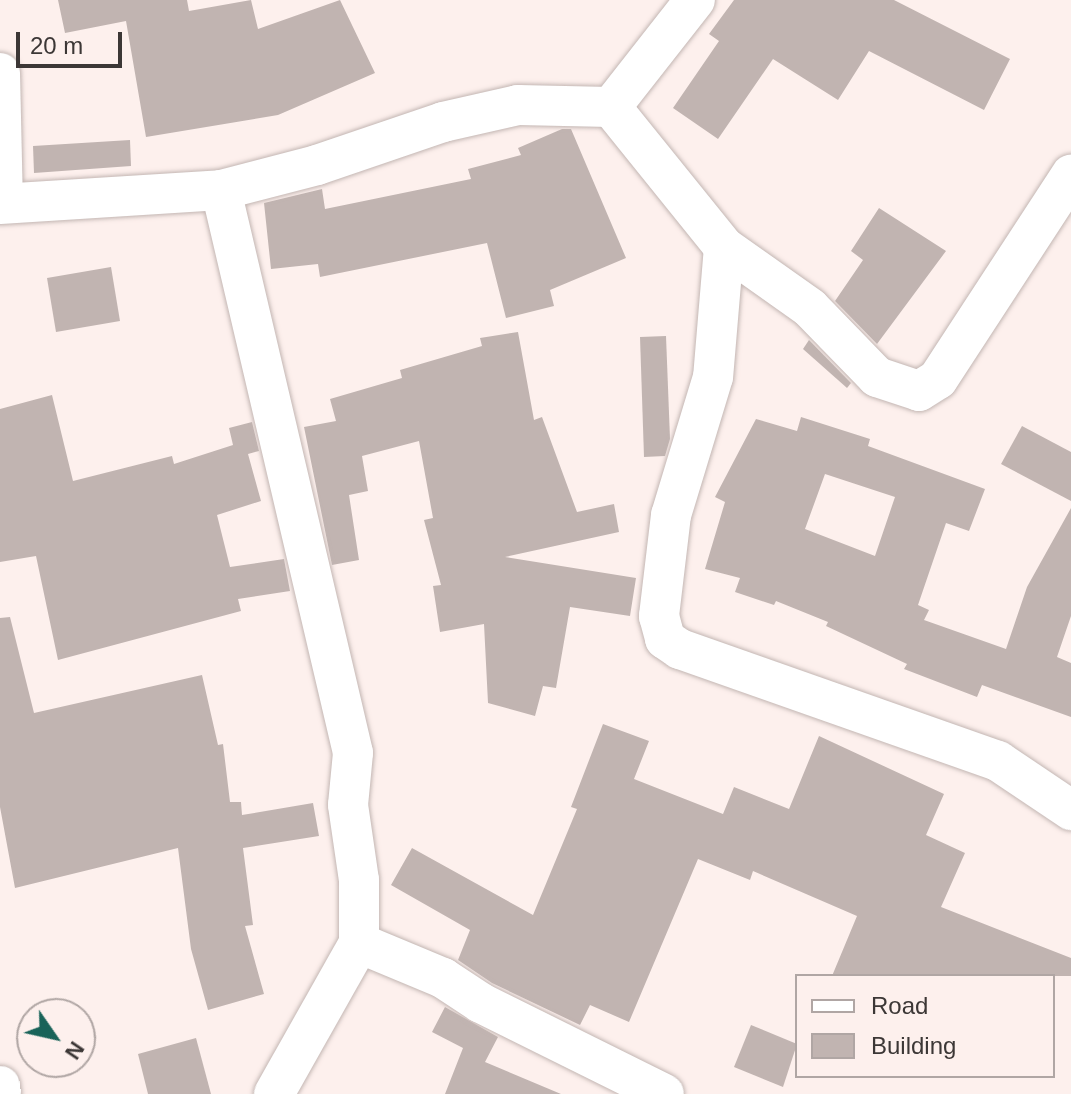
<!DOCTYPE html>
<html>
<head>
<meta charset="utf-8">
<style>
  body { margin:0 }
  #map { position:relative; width:1071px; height:1094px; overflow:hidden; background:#fdf0ed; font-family:Arial,sans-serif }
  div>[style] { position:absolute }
  .building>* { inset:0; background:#c1b4b1 }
  .roads { filter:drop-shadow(0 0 2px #c3b6b3) drop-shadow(0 0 2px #c3b6b3) }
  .minor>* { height:40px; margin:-20px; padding:0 20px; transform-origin:20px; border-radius:20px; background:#fff }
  span { translate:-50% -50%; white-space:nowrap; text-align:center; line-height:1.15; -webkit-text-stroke:8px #fdf0ed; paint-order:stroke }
  .legend { position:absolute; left:795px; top:974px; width:260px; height:104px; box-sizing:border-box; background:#fdf0ed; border:2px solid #b0a6a4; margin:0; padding:10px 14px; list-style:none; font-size:24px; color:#3c3736 }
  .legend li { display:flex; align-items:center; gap:16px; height:40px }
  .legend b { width:40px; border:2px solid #b0a6a4 }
  .north { position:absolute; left:16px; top:998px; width:80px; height:80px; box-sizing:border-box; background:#fdf0ed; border:2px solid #b0a6a4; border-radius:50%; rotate:124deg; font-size:22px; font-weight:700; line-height:32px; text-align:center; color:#3c3736 }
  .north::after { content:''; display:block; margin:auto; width:28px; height:36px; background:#196359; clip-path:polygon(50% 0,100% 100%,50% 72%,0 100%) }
  .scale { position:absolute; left:16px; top:32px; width:106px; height:36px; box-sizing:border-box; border:4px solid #3c3736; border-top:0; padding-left:10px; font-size:24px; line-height:28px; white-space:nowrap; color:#3c3736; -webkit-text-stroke:6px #fdf0ed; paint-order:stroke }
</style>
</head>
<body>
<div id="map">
  <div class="building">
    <i style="clip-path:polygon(58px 0,187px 0,189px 11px,251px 0,258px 29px,340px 0,375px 73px,278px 115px,146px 137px,126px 21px,65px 33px)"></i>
    <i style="clip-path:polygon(734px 0,894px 0,1010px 59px,984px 110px,869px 51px,838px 100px,773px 59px,718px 139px,673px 108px,719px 41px,709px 34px)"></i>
    <i style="clip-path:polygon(562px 129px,571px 129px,626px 258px,550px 290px,554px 306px,506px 318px,487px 243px,320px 277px,318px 264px,271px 269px,264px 203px,322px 189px,325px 209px,471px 179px,468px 169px,521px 155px,518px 148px)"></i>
    <i style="clip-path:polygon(130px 140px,131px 166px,34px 173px,33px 146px)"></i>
    <i style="clip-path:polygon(879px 208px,946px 251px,877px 344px,835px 301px,863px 260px,851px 251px)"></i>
    <i style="clip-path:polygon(111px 267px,120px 321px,56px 332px,47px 278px)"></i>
    <i style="clip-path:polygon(518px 332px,534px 420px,542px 417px,577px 512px,614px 504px,619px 532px,505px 557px,636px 578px,630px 616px,570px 607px,556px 688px,543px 686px,535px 716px,488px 703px,484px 624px,440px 632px,433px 586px,441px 585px,424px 520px,433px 518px,419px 441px,362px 456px,368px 491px,349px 495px,359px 560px,332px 565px,304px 427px,336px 421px,330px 399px,402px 378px,400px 370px,482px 346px,480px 338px)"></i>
    <i style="clip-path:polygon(666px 336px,670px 439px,665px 456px,644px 457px,640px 337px)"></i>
    <i style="clip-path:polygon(809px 340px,851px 383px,847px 388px,803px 349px)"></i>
    <i style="clip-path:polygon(52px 395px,73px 481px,172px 456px,174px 464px,233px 445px,229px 428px,252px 422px,259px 451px,248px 454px,261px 501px,217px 515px,230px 567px,284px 559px,290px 591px,238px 599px,241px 611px,58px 660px,36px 556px,0 562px,0 409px)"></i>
    <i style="clip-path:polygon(evenodd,801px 417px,870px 439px,868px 446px,985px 489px,969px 531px,946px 523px,918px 605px,929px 610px,924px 620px,1006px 649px,1027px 587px,1071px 508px,1071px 616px,1057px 657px,1071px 663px,1071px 717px,982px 685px,977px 697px,904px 669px,907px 664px,826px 626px,828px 622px,776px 601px,774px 605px,735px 592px,740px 578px,705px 569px,725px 502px,715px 497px,756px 419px,797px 431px,801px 417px,825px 474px,895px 497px,875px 556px,805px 529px,825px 474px)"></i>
    <i style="clip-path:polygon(1022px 426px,1071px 452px,1071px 501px,1001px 464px)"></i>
    <i style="clip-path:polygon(10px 617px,34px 713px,202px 675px,218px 745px,223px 744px,230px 802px,241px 802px,242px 815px,313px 803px,319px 836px,243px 848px,253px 925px,245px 926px,264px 994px,208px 1010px,191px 949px,178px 848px,15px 888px,0 807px,0 618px)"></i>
    <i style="clip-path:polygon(603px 724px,649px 741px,634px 779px,723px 814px,734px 787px,789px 809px,819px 736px,944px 794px,926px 835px,965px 853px,941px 907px,1071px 958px,1071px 976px,832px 976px,857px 916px,753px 871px,750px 880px,698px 859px,629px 1022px,590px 1005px,580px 1025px,492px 983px,458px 960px,470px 930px,391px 885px,412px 848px,533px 915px,577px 809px,571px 807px)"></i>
    <i style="clip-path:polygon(445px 1007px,498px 1037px,485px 1062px,561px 1094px,445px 1094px,463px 1048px,432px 1032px)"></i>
    <i style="clip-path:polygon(751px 1025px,797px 1044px,783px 1087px,734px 1067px)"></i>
    <i style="clip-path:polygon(196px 1038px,211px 1094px,148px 1094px,138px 1054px)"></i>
  </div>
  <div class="roads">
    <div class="minor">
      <i style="left:0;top:73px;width:130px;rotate:88.7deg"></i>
      <i style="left:611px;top:107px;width:180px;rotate:51.1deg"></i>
      <i style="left:724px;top:247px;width:105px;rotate:35.3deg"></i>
      <i style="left:810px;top:308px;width:96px;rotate:45.8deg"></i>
      <i style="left:877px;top:377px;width:44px;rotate:18.4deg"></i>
      <i style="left:919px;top:391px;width:22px;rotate:-32deg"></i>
      <i style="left:938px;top:379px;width:244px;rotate:-56.9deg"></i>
      <i style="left:611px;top:107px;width:136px;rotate:-51.9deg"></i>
      <i style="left:221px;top:190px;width:578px;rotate:76.8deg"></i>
      <i style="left:353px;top:753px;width:52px;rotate:95.5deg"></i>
      <i style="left:348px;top:805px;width:76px;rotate:81.7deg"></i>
      <i style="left:359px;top:880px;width:63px;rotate:90deg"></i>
      <i style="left:359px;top:943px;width:91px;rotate:22.6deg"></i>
      <i style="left:443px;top:978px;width:45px;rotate:33.3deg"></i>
      <i style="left:481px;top:1003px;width:204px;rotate:26.4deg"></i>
      <i style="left:0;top:204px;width:221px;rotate:-3.6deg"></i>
      <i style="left:221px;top:190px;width:99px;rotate:-14.6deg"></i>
      <i style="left:317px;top:165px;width:133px;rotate:-18.8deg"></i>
      <i style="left:443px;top:122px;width:77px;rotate:-12.8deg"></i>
      <i style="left:518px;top:105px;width:93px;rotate:1.2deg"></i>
      <i style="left:724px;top:247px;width:130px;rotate:94.8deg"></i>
      <i style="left:713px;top:377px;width:144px;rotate:106.9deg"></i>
      <i style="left:671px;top:515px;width:102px;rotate:96.8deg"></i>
      <i style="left:659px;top:616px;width:24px;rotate:75deg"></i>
      <i style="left:665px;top:639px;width:18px;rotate:34deg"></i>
      <i style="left:680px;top:649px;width:337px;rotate:19.4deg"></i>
      <i style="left:998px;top:761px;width:88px;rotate:33.9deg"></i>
      <i style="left:0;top:1086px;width:8px;rotate:83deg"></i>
      <i style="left:274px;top:1094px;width:173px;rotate:-60.6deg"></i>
    </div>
  </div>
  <ul class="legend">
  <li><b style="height:10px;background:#fff"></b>Road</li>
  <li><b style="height:22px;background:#c1b4b1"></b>Building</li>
  </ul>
  <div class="north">N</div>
  <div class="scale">20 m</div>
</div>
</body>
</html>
